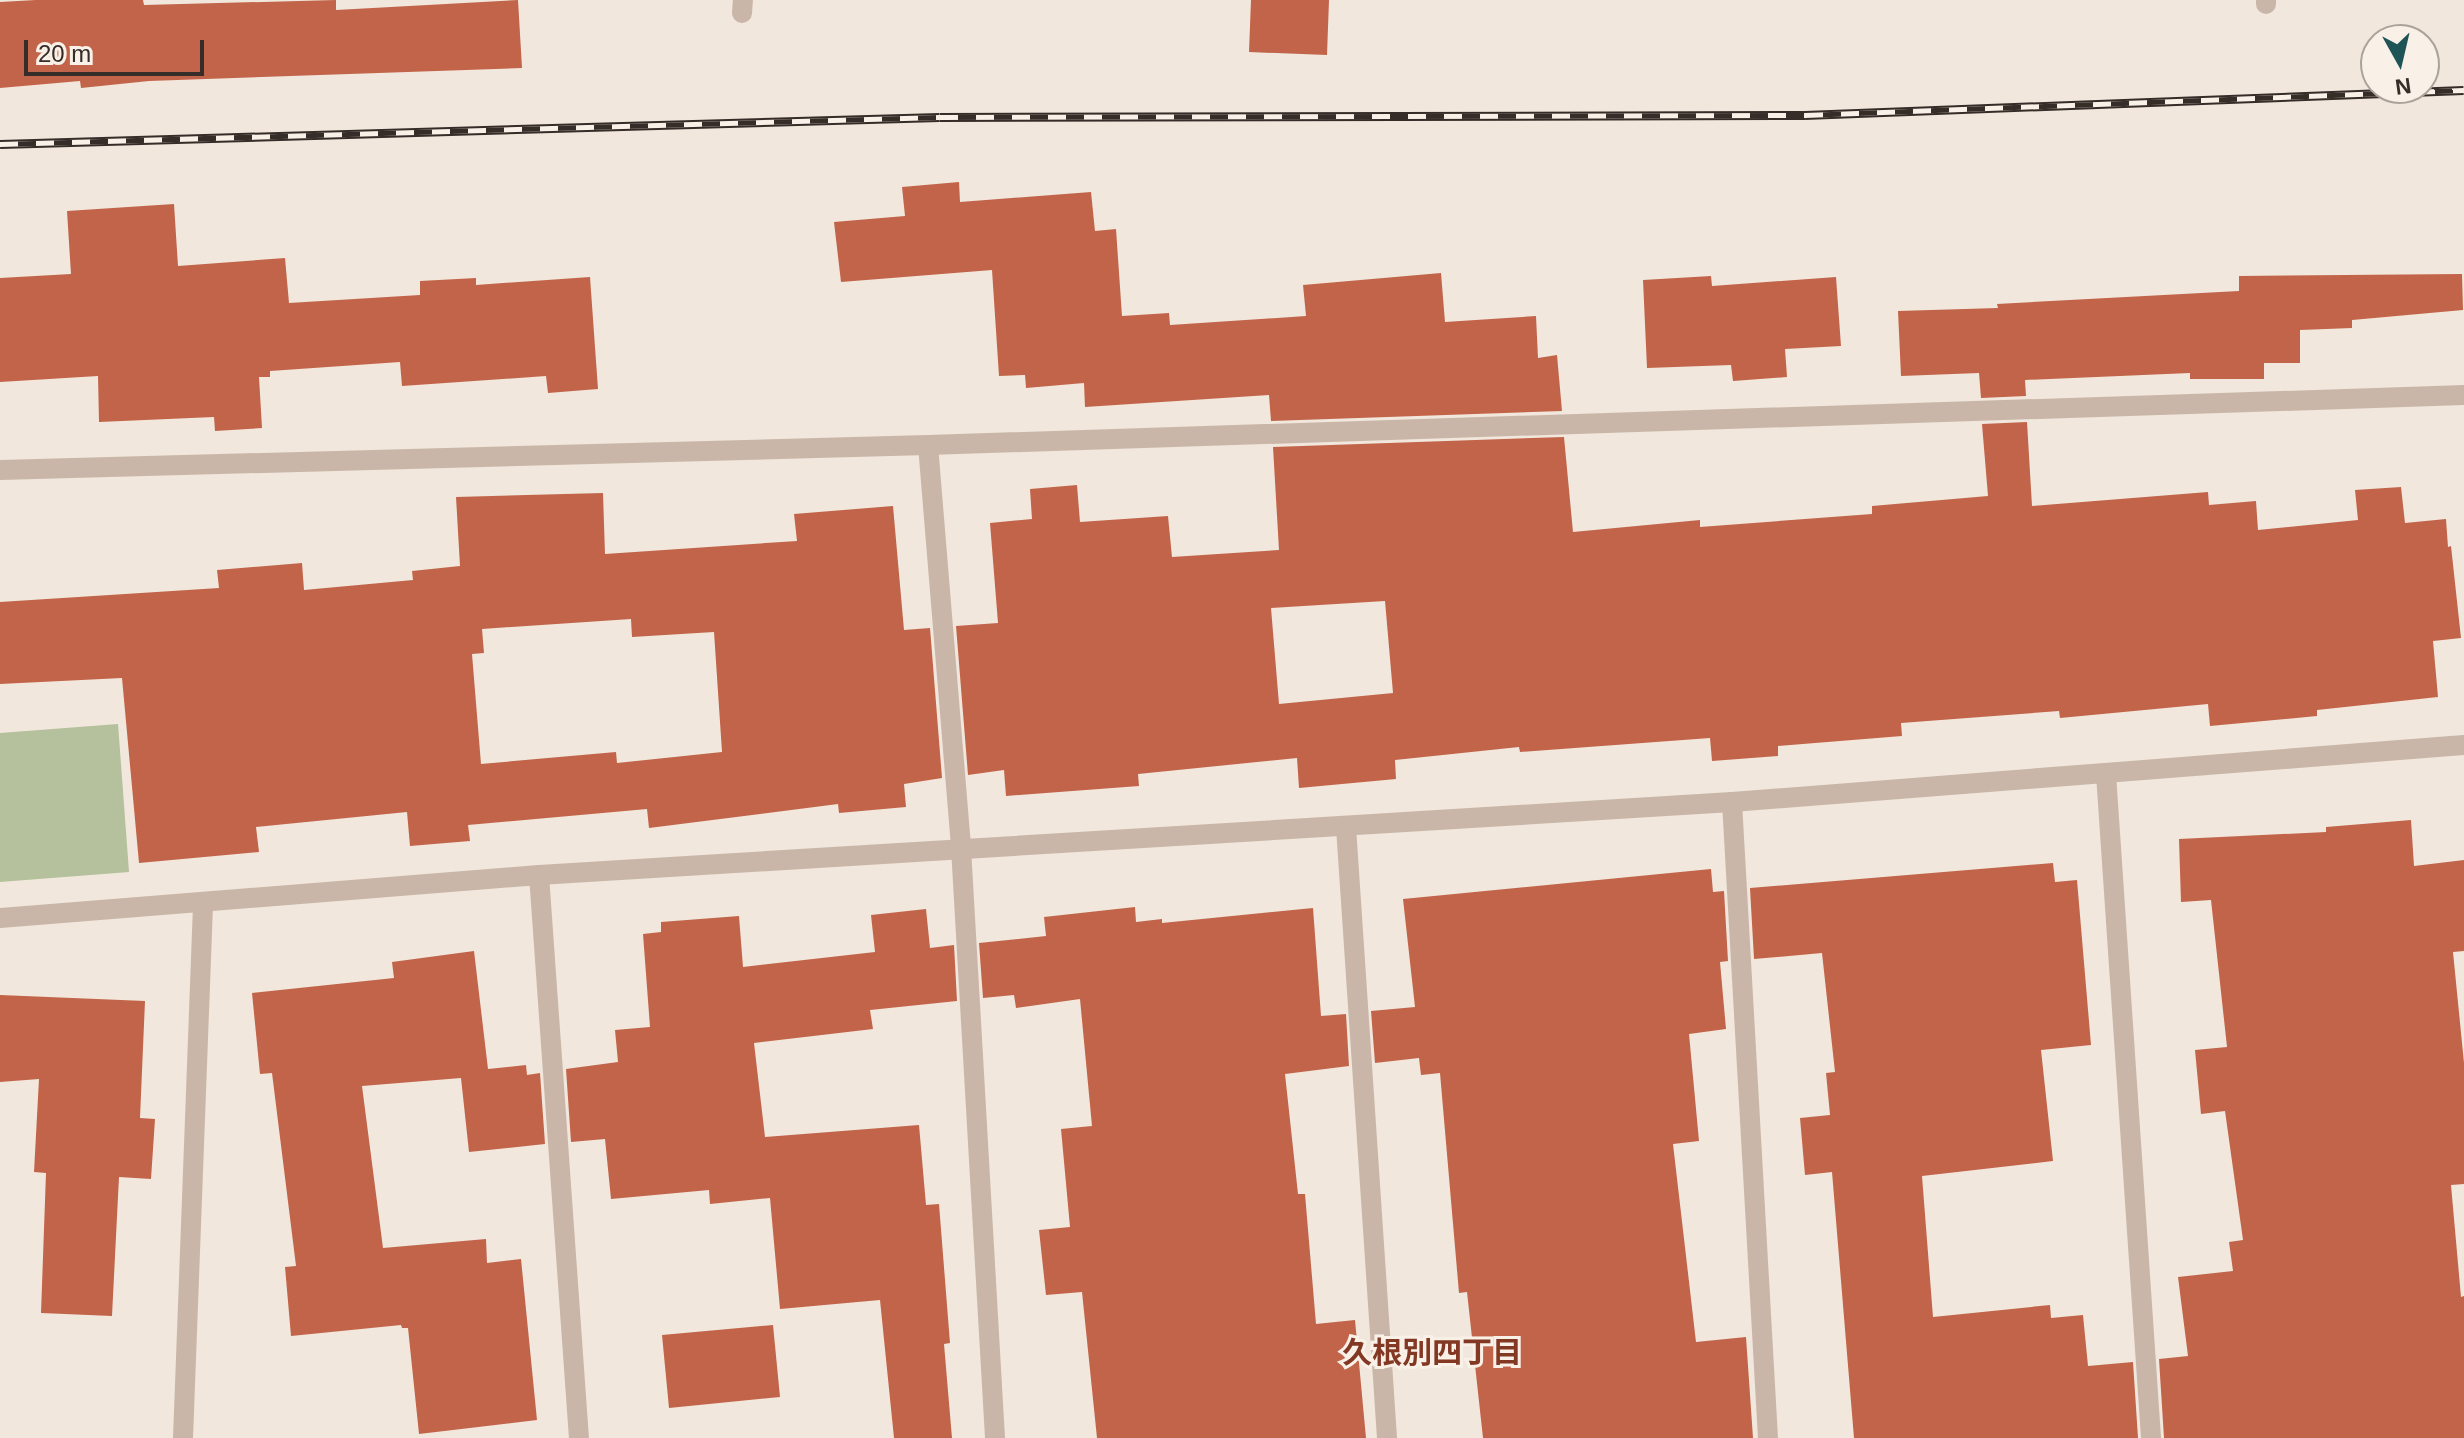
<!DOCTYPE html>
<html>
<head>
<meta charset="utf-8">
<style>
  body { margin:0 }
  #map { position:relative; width:2464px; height:1438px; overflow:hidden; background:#f1e7dc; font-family:Arial,"Noto Sans JP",sans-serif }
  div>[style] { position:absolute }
  .green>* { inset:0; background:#b5c09c }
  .building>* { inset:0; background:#c26449 }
  .minor>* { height:20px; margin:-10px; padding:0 10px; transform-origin:10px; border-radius:10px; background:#c9b6a8 }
  .rail>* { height:9px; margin-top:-4.5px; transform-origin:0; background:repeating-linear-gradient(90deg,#f9f1e8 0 18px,#362c28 0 36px); box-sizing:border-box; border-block:2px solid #362c28 }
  span { translate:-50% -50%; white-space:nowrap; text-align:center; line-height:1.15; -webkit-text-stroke:6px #f9f1e8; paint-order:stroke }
  .neighbourhood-label { font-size:30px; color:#833823; font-weight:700 }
  .north { position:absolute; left:2360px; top:24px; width:80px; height:80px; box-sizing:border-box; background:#f9f1e8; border:2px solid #aba29b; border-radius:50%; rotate:172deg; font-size:22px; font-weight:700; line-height:32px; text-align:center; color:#362c28 }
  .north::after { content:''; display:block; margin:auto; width:28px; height:36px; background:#1f5456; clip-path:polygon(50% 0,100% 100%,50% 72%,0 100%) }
  .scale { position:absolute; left:24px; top:40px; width:180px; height:36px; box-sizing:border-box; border:4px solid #362c28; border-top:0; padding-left:10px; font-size:24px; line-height:28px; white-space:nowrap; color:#362c28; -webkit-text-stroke:6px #f9f1e8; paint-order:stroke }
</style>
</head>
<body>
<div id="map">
  <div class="green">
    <i style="clip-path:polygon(118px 724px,129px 872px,0 882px,0 733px)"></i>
  </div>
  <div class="building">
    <i style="clip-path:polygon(36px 0,143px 0,144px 5px,336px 0,336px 10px,518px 0,522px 68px,149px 81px,81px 88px,80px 81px,0 88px,0 2px)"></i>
    <i style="clip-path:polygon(1251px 0,1329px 0,1327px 55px,1249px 52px)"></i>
    <i style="clip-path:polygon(959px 182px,960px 202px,1091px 192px,1095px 231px,1116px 229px,1122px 316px,1169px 313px,1170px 325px,1306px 316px,1303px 285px,1441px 273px,1445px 322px,1536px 316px,1538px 358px,1557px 355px,1562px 411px,1271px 421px,1269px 395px,1085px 407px,1084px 383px,1026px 388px,1025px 375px,999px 376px,992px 270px,841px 282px,834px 222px,905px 216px,902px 187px)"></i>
    <i style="clip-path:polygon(174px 204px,178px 266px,285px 258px,289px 303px,420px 295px,420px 281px,476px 278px,476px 285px,590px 277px,598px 389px,548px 393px,546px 376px,402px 386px,400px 362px,270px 371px,270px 377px,259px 377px,262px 428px,215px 431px,214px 417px,99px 422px,98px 376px,0 382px,0 278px,71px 274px,67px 211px)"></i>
    <i style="clip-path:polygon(2462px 274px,2463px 310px,2352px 320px,2352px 328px,2300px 330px,2300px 363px,2264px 363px,2264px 379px,2190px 379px,2190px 373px,2025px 380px,2026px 396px,1981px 398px,1979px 373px,1901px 376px,1898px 311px,1998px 308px,1997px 304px,2239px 291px,2239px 276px)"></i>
    <i style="clip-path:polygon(1711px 276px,1712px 286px,1836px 277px,1841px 346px,1785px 349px,1787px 377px,1733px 381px,1731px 365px,1647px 368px,1643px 280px)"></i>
    <i style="clip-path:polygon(evenodd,2027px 422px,2032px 506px,2208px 492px,2209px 505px,2256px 501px,2258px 530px,2358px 520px,2355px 490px,2401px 487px,2405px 523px,2446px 519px,2448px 547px,2451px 546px,2461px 638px,2433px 641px,2438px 697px,2317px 710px,2317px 716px,2210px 726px,2208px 704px,2060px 718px,2059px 711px,1901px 723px,1902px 736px,1778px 746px,1778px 756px,1712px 761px,1710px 738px,1520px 752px,1519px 747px,1395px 760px,1396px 779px,1299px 788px,1297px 758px,1138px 774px,1139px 786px,1006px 796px,1004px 770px,968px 775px,956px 626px,998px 623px,990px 523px,1032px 519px,1030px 489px,1077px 485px,1080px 522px,1168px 516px,1172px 557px,1279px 550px,1273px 447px,1564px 437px,1573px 532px,1700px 520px,1700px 527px,1872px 514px,1872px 506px,1988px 496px,1982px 424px,2027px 422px,1385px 601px,1393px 693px,1279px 704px,1271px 608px,1385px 601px)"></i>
    <i style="clip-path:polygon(evenodd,603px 493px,605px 554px,797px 541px,794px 514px,893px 506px,904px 630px,930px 628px,942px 778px,904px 784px,906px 807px,839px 813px,838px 804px,649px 828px,647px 809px,468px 825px,470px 841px,410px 846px,407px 812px,256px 827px,259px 852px,139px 863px,122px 678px,0 684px,0 602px,219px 588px,217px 570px,302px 563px,304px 590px,413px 580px,412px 571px,460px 566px,456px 497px,603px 493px,631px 619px,632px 637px,714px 632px,722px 752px,617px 763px,616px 752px,481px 764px,472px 654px,484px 653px,482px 629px,631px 619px)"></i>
    <i style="clip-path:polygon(2411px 820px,2414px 866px,2464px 860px,2464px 951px,2453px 952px,2464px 1063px,2464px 1184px,2451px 1185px,2461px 1297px,2464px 1296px,2464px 1438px,2164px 1438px,2159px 1359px,2188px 1356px,2178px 1277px,2233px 1271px,2229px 1242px,2243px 1240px,2225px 1111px,2201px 1114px,2195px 1050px,2227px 1047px,2211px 900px,2181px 902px,2179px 839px,2326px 832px,2326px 827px)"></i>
    <i style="clip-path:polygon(2053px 863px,2055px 882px,2077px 880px,2091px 1045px,2041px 1050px,2053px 1161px,1922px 1176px,1933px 1317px,2050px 1305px,2051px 1318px,2083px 1315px,2088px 1366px,2133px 1362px,2138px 1438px,1854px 1438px,1832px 1172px,1805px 1175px,1800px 1118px,1830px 1115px,1826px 1073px,1835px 1072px,1822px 953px,1754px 959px,1750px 888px)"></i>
    <i style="clip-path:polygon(1711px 869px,1713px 892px,1724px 891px,1728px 961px,1720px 962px,1726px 1029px,1689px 1034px,1699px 1141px,1673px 1144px,1696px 1342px,1746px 1337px,1753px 1438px,1483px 1438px,1467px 1292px,1459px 1293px,1440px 1073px,1421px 1075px,1419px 1058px,1375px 1063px,1371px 1011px,1415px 1007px,1403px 899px)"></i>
    <i style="clip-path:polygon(1135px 907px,1136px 922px,1162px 919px,1162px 923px,1313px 908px,1321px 1016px,1346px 1014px,1349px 1066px,1285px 1074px,1298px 1194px,1305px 1194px,1316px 1324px,1355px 1320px,1366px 1438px,1097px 1438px,1082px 1292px,1046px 1295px,1039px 1230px,1070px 1227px,1061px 1129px,1092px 1126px,1080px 999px,1016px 1008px,1014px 995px,983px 998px,979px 943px,1046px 936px,1044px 917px)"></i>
    <i style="clip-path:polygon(926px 909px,930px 948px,954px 945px,957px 1001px,870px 1010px,873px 1029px,754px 1043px,765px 1137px,919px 1125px,926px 1205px,939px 1204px,950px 1343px,944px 1344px,952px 1438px,894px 1438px,880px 1300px,780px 1309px,770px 1198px,710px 1204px,709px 1190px,611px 1199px,605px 1139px,571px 1142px,566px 1069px,618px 1062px,615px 1030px,650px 1027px,643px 934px,661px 932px,661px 922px,739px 916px,743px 967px,875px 952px,871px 915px)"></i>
    <i style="clip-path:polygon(474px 951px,488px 1069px,526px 1065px,527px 1075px,540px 1073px,545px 1144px,469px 1152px,461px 1078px,362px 1086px,383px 1248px,486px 1239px,487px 1263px,521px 1259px,537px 1420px,419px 1434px,408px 1328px,402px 1328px,401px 1325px,291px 1336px,285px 1267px,296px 1266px,272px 1073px,260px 1074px,252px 993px,394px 978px,392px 962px)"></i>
    <i style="clip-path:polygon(0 995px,145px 1001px,140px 1118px,155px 1119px,151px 1179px,119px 1177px,112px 1316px,41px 1313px,46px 1173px,34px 1172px,39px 1079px,0 1082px)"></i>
    <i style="clip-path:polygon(773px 1325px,780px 1397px,669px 1408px,662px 1335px)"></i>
  </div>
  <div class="minor">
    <i style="left:2266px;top:0;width:4px;rotate:90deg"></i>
    <i style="left:742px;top:13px;width:13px;rotate:-86deg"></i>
    <i style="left:928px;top:445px;width:404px;rotate:85.3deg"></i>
    <i style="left:961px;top:848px;width:591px;rotate:86.7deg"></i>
    <i style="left:0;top:470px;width:928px;rotate:-1.54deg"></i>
    <i style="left:928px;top:445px;width:1537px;rotate:-1.86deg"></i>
    <i style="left:2106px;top:774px;width:666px;rotate:86.12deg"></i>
    <i style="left:1732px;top:802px;width:637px;rotate:86.76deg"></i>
    <i style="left:1346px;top:827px;width:612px;rotate:86.16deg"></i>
    <i style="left:539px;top:875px;width:564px;rotate:85.94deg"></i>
    <i style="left:0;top:918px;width:541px;rotate:-4.56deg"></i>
    <i style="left:539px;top:875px;width:1195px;rotate:-3.5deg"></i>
    <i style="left:1732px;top:802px;width:734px;rotate:-4.45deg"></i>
    <i style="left:183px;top:1438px;width:533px;rotate:-87.85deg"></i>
  </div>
  <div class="rail">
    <i style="left:0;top:144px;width:940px;rotate:-1.65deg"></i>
    <i style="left:940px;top:117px;width:865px;rotate:-0.13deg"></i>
    <i style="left:1805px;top:115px;width:659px;rotate:-2.17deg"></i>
  </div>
  <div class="neighbourhood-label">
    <span style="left:1432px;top:1353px">久根別四丁目</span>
  </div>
  <div class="north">N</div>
  <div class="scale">20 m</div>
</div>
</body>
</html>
